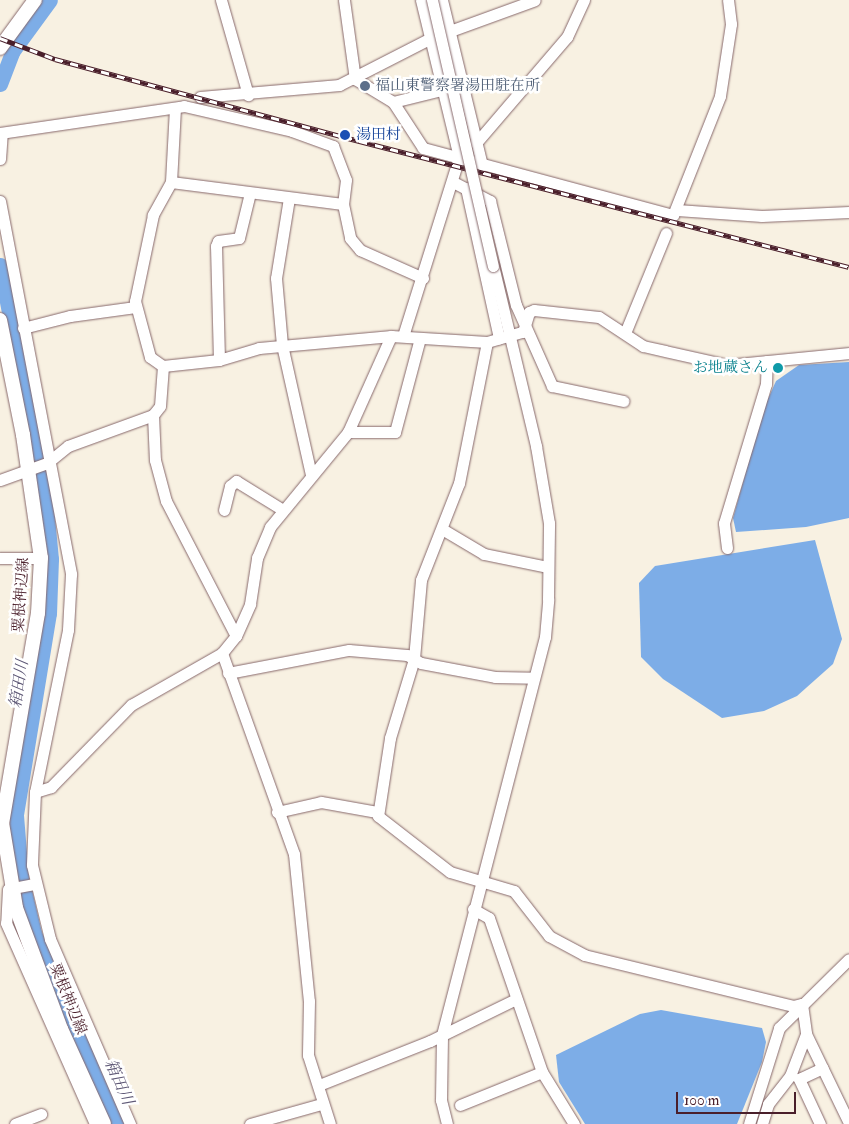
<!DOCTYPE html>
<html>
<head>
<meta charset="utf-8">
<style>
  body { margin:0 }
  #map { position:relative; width:849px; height:1124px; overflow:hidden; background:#f8f1e2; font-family:"IM FELL Double Pica","Noto Serif JP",serif }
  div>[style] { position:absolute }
  .water>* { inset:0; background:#7dade7 }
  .river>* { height:15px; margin:-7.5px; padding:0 7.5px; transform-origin:7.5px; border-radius:7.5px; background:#7dade7 }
  .roads { filter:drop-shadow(0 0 1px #87686b) drop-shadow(0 0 1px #87686b) }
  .minor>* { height:11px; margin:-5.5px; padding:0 5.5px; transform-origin:5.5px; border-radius:5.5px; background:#fff }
  .major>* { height:14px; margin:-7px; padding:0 7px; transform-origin:7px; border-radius:7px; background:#fff }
  .rail>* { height:4.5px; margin-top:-2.25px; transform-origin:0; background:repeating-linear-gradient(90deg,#fff 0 8px,#4a1f2b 0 16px); box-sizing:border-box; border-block:1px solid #4a1f2b }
  .bridges { filter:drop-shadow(0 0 1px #87686b) drop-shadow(0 0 1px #87686b) }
  .minor-bridge>* { height:11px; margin:-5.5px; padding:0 5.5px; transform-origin:5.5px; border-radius:5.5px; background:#fff }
  .dots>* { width:14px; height:14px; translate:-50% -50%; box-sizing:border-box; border:2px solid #fff; border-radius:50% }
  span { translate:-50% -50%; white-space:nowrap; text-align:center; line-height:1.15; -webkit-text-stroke:5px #fff; paint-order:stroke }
  .service-label { font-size:15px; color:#4e5e75 }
  .left { translate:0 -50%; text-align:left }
  .transit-label { font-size:15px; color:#164399 }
  .culture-label { font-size:15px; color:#0d838f }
  .right { translate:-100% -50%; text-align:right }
  .street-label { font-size:15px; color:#4a1f2b }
  .water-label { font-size:16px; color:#5e5876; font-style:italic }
  .scale { position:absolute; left:676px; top:1092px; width:120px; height:22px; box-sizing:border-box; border:2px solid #4a1f2b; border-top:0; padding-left:6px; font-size:15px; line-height:18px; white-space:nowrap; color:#4a1f2b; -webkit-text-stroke:4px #fff; paint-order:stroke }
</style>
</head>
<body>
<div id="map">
  <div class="water">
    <i style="clip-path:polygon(849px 362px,849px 518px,806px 527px,736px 532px,733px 518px,763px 410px,776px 381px,799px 365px)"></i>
    <i style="clip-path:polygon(815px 540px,842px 639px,833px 664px,797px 696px,764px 711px,722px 718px,663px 679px,641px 657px,639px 583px,655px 566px)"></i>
    <i style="clip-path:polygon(661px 1010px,762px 1028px,766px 1042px,762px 1062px,737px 1124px,585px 1124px,559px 1082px,556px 1055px,640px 1014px)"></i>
  </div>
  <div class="river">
    <i style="left:0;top:84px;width:34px;rotate:-69deg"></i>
    <i style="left:12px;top:52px;width:64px;rotate:-53.8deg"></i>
    <i style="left:0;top:265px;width:246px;rotate:79.2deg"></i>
    <i style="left:46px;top:507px;width:52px;rotate:84.5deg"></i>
    <i style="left:51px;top:559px;width:54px;rotate:92.1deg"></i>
    <i style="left:49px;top:613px;width:205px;rotate:99.3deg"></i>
    <i style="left:16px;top:815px;width:62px;rotate:85.4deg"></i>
    <i style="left:21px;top:877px;width:57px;rotate:76.9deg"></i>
    <i style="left:34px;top:933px;width:209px;rotate:66.3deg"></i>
  </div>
  <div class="roads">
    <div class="minor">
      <i style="left:221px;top:0;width:99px;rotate:74.1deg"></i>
      <i style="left:344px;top:0;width:80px;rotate:82.1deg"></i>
      <i style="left:442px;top:0;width:170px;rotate:76.4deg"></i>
      <i style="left:450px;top:31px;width:90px;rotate:-20deg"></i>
      <i style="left:355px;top:79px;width:44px;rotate:31.2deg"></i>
      <i style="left:393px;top:102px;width:55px;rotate:56.9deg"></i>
      <i style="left:423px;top:148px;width:259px;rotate:15deg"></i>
      <i style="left:673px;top:215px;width:128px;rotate:-68.4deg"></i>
      <i style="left:720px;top:96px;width:73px;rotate:-81.3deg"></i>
      <i style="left:731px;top:24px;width:24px;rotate:-97deg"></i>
      <i style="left:200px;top:97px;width:140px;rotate:-4.9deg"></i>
      <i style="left:339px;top:85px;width:101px;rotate:-27.1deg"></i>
      <i style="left:393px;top:102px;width:49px;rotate:-14deg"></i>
      <i style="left:175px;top:108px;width:74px;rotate:93.1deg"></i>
      <i style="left:171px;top:182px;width:38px;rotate:119deg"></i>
      <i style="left:153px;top:215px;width:88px;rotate:101.8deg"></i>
      <i style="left:135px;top:301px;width:58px;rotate:75deg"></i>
      <i style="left:150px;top:357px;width:16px;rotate:35deg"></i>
      <i style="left:163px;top:366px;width:56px;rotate:-6.1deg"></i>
      <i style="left:219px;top:360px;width:42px;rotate:-16.7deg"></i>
      <i style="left:259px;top:348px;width:133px;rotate:-5.2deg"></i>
      <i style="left:391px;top:336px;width:96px;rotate:3.6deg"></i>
      <i style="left:487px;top:342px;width:37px;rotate:-16deg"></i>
      <i style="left:523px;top:332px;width:21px;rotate:-73deg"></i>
      <i style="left:529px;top:312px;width:5px;rotate:-22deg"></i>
      <i style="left:534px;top:310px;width:65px;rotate:6.1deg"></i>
      <i style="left:599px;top:317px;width:53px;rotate:33.4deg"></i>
      <i style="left:643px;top:346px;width:86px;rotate:12.7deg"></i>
      <i style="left:727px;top:365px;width:123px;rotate:-5.6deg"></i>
      <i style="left:0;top:133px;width:186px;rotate:-8.3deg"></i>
      <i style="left:184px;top:106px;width:111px;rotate:13deg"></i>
      <i style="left:292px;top:131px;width:44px;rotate:20.1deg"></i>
      <i style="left:333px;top:146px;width:36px;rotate:69deg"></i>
      <i style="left:346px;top:180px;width:24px;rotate:97deg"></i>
      <i style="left:343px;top:204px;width:35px;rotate:78deg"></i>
      <i style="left:350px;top:238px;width:16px;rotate:50deg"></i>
      <i style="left:360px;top:250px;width:69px;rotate:24deg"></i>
      <i style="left:476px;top:143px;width:140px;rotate:-49.4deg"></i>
      <i style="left:567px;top:37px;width:41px;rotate:-65.3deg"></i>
      <i style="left:0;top:159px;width:26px;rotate:-86deg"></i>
      <i style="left:171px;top:182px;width:173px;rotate:7.3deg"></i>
      <i style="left:453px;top:182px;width:42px;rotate:27.2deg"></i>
      <i style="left:490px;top:201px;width:107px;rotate:76deg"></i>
      <i style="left:516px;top:305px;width:89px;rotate:66deg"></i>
      <i style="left:552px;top:386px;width:73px;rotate:11.9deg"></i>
      <i style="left:466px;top:188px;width:154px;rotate:77.6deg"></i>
      <i style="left:289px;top:198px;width:81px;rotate:99.2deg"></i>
      <i style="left:276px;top:278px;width:67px;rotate:84.9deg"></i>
      <i style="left:282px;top:345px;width:133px;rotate:77.4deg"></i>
      <i style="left:0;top:201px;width:380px;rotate:79.2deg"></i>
      <i style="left:71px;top:574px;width:56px;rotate:93.1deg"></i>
      <i style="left:68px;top:630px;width:165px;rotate:101.5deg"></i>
      <i style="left:35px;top:792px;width:73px;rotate:92.4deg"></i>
      <i style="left:32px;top:865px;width:76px;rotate:76.3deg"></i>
      <i style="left:50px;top:939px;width:202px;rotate:66.6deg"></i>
      <i style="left:677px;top:210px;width:85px;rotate:4deg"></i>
      <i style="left:762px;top:216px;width:87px;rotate:-2.6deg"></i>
      <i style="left:23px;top:328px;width:49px;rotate:-14.3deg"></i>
      <i style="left:70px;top:316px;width:66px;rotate:-7.9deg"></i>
      <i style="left:625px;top:333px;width:108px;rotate:-67.7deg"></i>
      <i style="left:403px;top:336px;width:188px;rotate:-72.6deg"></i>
      <i style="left:459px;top:157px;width:162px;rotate:-103.6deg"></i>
      <i style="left:487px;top:342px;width:144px;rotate:101.2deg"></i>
      <i style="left:459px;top:483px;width:104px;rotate:111.4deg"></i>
      <i style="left:421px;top:580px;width:79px;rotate:95.1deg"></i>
      <i style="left:414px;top:659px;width:83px;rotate:106.9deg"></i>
      <i style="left:390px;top:738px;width:79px;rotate:98.7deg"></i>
      <i style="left:378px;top:816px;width:91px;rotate:37.9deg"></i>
      <i style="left:450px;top:872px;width:67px;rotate:16.5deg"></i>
      <i style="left:514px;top:891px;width:57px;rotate:52.1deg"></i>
      <i style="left:549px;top:936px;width:40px;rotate:28deg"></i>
      <i style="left:584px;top:955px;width:215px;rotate:13.7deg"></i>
      <i style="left:793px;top:1006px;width:9px;rotate:-13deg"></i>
      <i style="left:219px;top:360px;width:114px;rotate:-91.5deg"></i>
      <i style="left:216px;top:246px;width:5px;rotate:-68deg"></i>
      <i style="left:218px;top:241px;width:21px;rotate:-8deg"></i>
      <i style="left:239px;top:238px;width:46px;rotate:-76.3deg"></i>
      <i style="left:153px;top:415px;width:45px;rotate:87.5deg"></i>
      <i style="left:155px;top:460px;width:42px;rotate:75deg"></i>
      <i style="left:166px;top:501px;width:152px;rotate:62.6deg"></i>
      <i style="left:348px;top:432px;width:47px"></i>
      <i style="left:395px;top:432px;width:97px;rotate:-75.1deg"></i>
      <i style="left:0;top:480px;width:50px;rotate:-19.9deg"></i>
      <i style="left:47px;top:463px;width:27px;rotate:-39deg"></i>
      <i style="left:68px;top:446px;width:90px;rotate:-20deg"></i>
      <i style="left:153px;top:415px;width:11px;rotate:-52deg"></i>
      <i style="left:160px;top:406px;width:40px;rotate:-85.7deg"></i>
      <i style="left:224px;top:510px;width:25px;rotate:-76deg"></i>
      <i style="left:230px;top:486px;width:8px;rotate:-40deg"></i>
      <i style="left:236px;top:481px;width:55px;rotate:31.7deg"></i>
      <i style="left:442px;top:529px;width:49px;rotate:30.8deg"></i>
      <i style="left:484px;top:554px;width:65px;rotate:11.5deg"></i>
      <i style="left:727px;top:548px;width:25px;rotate:-97deg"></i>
      <i style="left:724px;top:523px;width:145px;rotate:-73.2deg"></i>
      <i style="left:766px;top:384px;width:23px;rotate:-88deg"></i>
      <i style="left:0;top:558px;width:41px"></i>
      <i style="left:222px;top:653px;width:214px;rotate:70.3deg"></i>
      <i style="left:294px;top:854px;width:148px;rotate:84.2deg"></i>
      <i style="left:309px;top:1001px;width:54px;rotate:91.1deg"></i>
      <i style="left:308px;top:1055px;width:72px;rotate:72.3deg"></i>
      <i style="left:228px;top:673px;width:123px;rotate:-10.8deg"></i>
      <i style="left:349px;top:650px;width:58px;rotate:4.9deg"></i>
      <i style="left:407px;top:655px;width:16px;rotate:30deg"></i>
      <i style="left:421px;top:663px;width:75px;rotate:10.7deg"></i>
      <i style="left:495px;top:677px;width:39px;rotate:1deg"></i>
      <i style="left:35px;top:792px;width:17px;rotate:-17deg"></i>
      <i style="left:51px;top:787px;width:115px;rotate:-45.7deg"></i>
      <i style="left:131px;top:705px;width:105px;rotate:-29.7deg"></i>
      <i style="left:222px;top:653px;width:22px;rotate:-51deg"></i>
      <i style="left:236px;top:636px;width:35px;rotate:-66deg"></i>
      <i style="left:250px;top:604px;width:47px;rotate:-81.3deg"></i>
      <i style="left:257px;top:558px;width:34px;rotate:-67deg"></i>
      <i style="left:270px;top:527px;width:123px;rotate:-50.6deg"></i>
      <i style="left:348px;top:432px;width:105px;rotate:-65.9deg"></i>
      <i style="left:277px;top:812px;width:45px;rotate:-12.8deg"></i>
      <i style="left:321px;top:802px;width:57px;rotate:10.1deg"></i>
      <i style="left:34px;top:884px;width:26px;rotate:169deg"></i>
      <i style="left:8px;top:889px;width:34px;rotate:93deg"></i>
      <i style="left:6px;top:923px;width:220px;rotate:66.1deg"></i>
      <i style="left:473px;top:909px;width:18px;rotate:29deg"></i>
      <i style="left:489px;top:918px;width:163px;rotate:71deg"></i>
      <i style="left:542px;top:1072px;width:61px;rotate:58.4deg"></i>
      <i style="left:802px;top:1004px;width:30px;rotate:82deg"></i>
      <i style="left:806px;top:1034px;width:99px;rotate:64.2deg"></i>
      <i style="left:319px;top:1085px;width:119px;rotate:-21.6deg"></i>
      <i style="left:430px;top:1041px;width:96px;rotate:-26deg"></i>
      <i style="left:460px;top:1105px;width:88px;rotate:-21.9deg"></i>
      <i style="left:15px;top:1124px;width:28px;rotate:-21deg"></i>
      <i style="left:250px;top:1124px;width:74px;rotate:-15.7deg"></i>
      <i style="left:447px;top:1124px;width:25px;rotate:-104deg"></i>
      <i style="left:441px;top:1100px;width:65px;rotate:-89.1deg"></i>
      <i style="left:442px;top:1035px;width:411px;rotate:-75.5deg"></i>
      <i style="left:545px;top:637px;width:38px;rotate:-85deg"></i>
      <i style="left:548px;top:599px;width:76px;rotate:-89.2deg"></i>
      <i style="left:549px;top:523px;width:78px;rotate:-99.6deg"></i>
      <i style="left:536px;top:446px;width:185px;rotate:-103.4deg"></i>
      <i style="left:749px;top:1124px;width:101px;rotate:-72.6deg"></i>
      <i style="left:779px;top:1028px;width:98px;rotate:-44.6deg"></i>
      <i style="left:762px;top:1124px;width:21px;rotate:-73deg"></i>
      <i style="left:768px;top:1104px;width:36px;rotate:-52deg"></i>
      <i style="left:790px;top:1076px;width:45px;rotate:-69.1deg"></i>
      <i style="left:820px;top:1124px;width:50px;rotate:-115deg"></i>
      <i style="left:799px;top:1079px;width:26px;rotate:-25deg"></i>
    </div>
    <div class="major">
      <i style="left:0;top:48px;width:59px;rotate:-53.9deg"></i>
      <i style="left:0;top:320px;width:117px;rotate:78.7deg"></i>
      <i style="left:23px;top:435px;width:124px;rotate:81.7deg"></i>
      <i style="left:41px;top:558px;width:55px;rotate:93.1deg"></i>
      <i style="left:38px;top:613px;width:213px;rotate:99.7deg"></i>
      <i style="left:2px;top:823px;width:86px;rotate:80.6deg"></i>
      <i style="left:16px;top:908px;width:129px;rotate:69.6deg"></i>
      <i style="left:61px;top:1029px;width:104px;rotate:65.6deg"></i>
    </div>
  </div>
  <div class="rail">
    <i style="left:0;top:38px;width:59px;rotate:20.9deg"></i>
    <i style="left:55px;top:59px;width:299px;rotate:15.1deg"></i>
    <i style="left:344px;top:137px;width:521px;rotate:14.44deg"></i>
  </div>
  <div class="bridges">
    <div class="minor-bridge">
      <i style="left:432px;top:0;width:273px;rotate:77.1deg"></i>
    </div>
  </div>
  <div class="dots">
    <i style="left:365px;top:86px;background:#5c6f8a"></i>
    <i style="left:345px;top:135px;background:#1a4fb4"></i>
    <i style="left:778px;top:368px;background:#0f9aa8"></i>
  </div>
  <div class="service-label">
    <span class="left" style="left:375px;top:86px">福山東警察署湯田駐在所</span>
  </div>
  <div class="transit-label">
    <span class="left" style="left:356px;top:135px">湯田村</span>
  </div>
  <div class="culture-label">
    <span class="right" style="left:768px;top:368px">お地蔵さん</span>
  </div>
  <div class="street-label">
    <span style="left:21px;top:595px;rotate:-86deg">粟根神辺線</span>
    <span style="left:68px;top:999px;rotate:68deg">粟根神辺線</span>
  </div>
  <div class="water-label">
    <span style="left:19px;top:684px;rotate:-81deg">箱田川</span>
    <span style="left:119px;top:1082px;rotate:66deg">箱田川</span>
  </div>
  <div class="scale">100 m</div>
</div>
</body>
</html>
